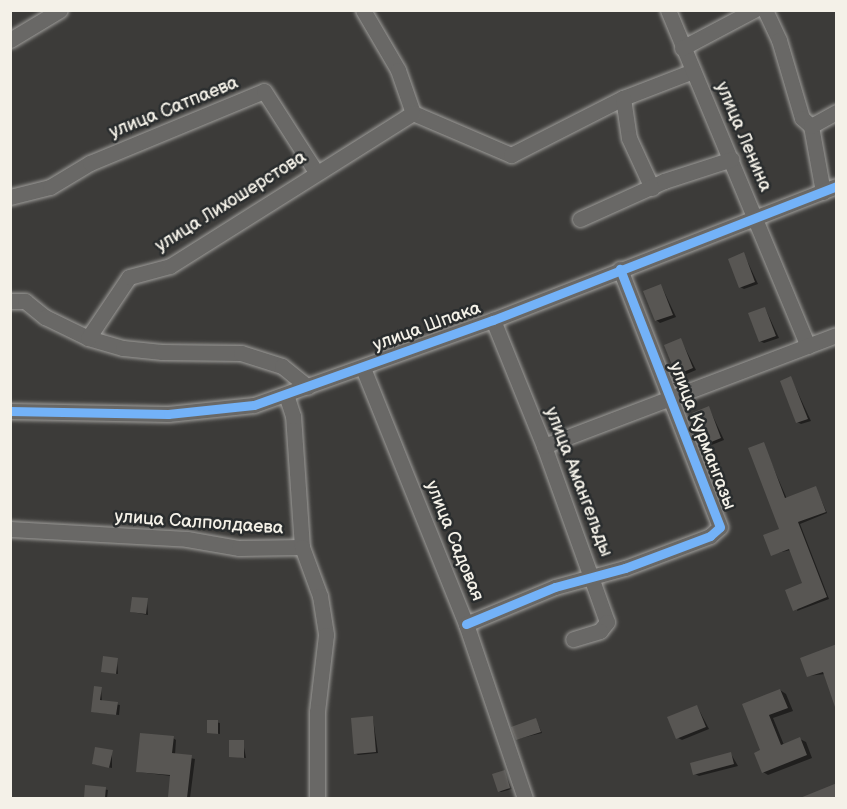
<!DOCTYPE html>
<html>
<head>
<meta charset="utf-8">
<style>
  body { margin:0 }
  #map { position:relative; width:847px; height:809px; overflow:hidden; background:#3c3b39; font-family:"Balsamiq Sans",sans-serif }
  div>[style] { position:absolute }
  .shadow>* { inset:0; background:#0007 }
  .building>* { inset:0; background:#585653 }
  .roads { filter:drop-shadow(0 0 2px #9f9e9b) drop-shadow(0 0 2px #9f9e9b) }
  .minor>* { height:15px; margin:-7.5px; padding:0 7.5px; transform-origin:7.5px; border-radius:7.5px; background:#696866 }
  .cycleway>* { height:9px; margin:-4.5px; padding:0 4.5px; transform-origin:4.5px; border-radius:4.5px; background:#73b2f8 }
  span { translate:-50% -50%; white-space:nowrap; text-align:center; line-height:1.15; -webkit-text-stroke:5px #2a2d2e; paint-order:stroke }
  .street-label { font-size:18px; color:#f4f1e8 }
  .frame { position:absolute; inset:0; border:12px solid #f4f1e8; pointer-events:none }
</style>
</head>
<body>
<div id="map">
  <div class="shadow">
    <i style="clip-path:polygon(744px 254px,758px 284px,744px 289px,740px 287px)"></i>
    <i style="clip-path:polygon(661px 285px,676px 317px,660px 323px,656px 320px)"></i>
    <i style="clip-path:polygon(765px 308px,779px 338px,764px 343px,760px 341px)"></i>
    <i style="clip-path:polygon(681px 340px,696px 370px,682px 376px,677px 374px)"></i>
    <i style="clip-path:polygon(791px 378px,811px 421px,801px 424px,797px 422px)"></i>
    <i style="clip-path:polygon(709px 408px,724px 440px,709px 446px,705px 444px)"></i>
    <i style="clip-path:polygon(763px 444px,787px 499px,816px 488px,827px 513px,800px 524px,829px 599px,797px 611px,804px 584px,791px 550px,772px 554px,781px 530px)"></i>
    <i style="clip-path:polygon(147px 600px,148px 615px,132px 612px)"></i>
    <i style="clip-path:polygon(836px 646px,825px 674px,808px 676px)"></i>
    <i style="clip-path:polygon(117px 659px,118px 674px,105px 672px)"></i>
    <i style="clip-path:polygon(101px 688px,102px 702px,120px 705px,119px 715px,95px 712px)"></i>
    <i style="clip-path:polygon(780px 690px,786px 694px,793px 711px,773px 718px,784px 745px,800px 739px,806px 742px,812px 758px,768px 775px,763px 772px,762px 751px,744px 705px)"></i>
    <i style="clip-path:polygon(697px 706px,709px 729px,682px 740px,678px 738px)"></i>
    <i style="clip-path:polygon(373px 718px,378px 753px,358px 755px,355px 753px)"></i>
    <i style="clip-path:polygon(536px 720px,542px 733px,517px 739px)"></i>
    <i style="clip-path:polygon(209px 721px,220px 723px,220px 734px,208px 732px)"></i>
    <i style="clip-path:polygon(173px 738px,176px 740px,175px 755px,195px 759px,190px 798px,170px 796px,171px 776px,138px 772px)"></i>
    <i style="clip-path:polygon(243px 742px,246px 758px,230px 756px)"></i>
    <i style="clip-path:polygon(112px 751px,112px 768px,93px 764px)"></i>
    <i style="clip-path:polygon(731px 754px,738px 766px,699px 776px,695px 774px)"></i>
    <i style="clip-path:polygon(504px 772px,512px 789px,501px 792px,499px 791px)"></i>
    <i style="clip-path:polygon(86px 786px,108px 790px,107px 798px,85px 798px)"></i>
  </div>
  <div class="building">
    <i style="clip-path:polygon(744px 252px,755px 282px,739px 288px,728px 259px)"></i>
    <i style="clip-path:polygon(661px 284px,673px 315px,655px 321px,643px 291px)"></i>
    <i style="clip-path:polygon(765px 307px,776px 336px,759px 342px,748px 313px)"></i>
    <i style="clip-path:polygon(681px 338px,693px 368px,676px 375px,664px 345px)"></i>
    <i style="clip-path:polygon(791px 376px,808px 419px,796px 423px,780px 381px)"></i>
    <i style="clip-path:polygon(709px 406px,721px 438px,704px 445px,692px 413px)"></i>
    <i style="clip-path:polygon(764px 442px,785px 498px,816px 486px,826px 512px,798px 522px,827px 597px,793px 611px,785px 590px,802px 583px,789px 549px,771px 556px,763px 535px,779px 529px,748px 448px)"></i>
    <i style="clip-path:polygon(132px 597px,148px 598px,146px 614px,130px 612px)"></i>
    <i style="clip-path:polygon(837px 644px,837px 707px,835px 707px,823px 672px,807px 677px,800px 658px)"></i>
    <i style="clip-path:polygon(103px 656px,118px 658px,116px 674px,101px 672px)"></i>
    <i style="clip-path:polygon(94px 686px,102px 687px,100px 700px,118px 702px,116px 715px,91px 712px)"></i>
    <i style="clip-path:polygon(780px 689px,788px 708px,769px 715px,781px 745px,800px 737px,807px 755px,762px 773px,754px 753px,760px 750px,742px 704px)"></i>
    <i style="clip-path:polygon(697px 705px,706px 727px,676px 739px,667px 717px)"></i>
    <i style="clip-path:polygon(373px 716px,376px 752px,354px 754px,351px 718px)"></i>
    <i style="clip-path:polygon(536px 718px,541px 732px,516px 740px,511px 727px)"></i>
    <i style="clip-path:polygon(207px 720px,218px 720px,218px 734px,207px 733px)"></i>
    <i style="clip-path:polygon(140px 733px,174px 736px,172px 753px,192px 755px,187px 798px,168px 797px,170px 775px,136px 772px)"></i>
    <i style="clip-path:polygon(229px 740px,244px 740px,244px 758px,229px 757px)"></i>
    <i style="clip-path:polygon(95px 747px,113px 750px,109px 768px,92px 764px)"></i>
    <i style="clip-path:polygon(731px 752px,734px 764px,693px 775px,690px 763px)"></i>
    <i style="clip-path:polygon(505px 770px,510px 788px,498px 792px,492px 774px)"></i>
    <i style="clip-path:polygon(837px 783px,837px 798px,800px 798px)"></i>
    <i style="clip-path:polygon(85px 785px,106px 787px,105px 798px,84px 798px)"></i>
  </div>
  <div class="roads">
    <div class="minor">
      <i style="left:363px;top:10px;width:69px;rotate:59.7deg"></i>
      <i style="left:398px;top:70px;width:46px;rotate:70.8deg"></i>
      <i style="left:413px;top:113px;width:107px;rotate:23.2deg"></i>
      <i style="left:511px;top:155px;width:126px;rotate:-27deg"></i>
      <i style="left:623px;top:98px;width:75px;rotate:-21.1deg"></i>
      <i style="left:668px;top:10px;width:364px;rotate:67.4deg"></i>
      <i style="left:765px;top:10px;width:33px;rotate:65deg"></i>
      <i style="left:779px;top:40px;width:81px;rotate:73.6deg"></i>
      <i style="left:802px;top:118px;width:12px;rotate:42deg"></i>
      <i style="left:10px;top:40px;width:58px;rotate:-31deg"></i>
      <i style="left:682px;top:48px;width:81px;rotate:-27.8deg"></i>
      <i style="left:623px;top:98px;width:40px;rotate:81.5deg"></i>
      <i style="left:629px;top:138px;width:55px;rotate:65.3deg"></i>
      <i style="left:823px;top:192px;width:67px;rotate:-100.3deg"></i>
      <i style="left:811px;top:126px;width:29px;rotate:-29deg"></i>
      <i style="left:10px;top:197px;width:41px;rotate:-14deg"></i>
      <i style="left:50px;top:187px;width:47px;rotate:-31deg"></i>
      <i style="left:90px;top:163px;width:188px;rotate:-22.5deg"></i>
      <i style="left:264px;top:91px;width:96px;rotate:57.3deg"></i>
      <i style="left:580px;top:219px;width:92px;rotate:-24.3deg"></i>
      <i style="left:664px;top:181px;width:71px;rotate:-17.9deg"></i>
      <i style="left:10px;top:301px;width:15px"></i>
      <i style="left:25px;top:301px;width:26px;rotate:39deg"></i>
      <i style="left:45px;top:317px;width:48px;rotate:26deg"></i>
      <i style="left:88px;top:338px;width:36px;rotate:16deg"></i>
      <i style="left:123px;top:348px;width:39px;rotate:6deg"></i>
      <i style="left:162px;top:352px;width:79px;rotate:0.7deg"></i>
      <i style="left:241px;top:353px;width:43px;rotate:17.6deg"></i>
      <i style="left:282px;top:366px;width:33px;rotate:39deg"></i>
      <i style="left:493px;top:320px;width:136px;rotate:68deg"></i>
      <i style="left:544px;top:446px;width:187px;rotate:70.3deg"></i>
      <i style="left:607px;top:622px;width:11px;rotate:128deg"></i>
      <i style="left:600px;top:631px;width:28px;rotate:163deg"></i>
      <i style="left:88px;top:338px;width:73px;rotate:-56.1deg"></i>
      <i style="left:129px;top:277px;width:42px;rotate:-15deg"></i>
      <i style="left:170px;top:266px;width:287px;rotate:-32.2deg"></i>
      <i style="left:363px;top:368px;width:276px;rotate:68.1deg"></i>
      <i style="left:466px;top:624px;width:184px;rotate:71.3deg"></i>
      <i style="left:10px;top:411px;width:158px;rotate:1.1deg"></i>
      <i style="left:168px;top:414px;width:86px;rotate:-6deg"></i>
      <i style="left:254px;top:405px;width:254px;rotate:-19.6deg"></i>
      <i style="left:493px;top:320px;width:368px;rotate:-21.3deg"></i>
      <i style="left:544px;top:446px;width:312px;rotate:-20.8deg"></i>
      <i style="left:10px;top:529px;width:177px;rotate:3.2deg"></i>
      <i style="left:187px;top:539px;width:53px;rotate:9.8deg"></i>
      <i style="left:239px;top:548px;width:63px;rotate:-0.9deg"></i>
      <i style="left:302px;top:547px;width:131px;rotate:-93.9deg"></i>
      <i style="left:293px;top:416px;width:22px;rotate:-108deg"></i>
      <i style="left:302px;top:547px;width:52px;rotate:69.8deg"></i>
      <i style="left:320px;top:596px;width:39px;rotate:81deg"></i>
      <i style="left:326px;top:635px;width:78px;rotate:96.7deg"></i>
      <i style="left:317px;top:712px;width:86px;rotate:90deg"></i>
      <i style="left:466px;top:624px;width:96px;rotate:-22.6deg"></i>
      <i style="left:555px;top:587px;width:73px;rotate:-15.2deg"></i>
      <i style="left:625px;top:568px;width:91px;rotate:-20.6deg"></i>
      <i style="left:710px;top:536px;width:13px;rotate:-42deg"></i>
      <i style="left:720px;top:527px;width:277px;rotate:-111.2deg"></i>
    </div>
  </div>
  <div class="cycleway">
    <i style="left:10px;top:411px;width:158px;rotate:1.1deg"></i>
    <i style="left:168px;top:414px;width:86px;rotate:-6deg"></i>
    <i style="left:254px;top:405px;width:254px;rotate:-19.6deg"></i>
    <i style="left:493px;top:320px;width:368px;rotate:-21.3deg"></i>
    <i style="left:466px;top:624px;width:96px;rotate:-22.6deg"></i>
    <i style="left:555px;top:587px;width:73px;rotate:-15.2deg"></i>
    <i style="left:625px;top:568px;width:91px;rotate:-20.6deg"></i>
    <i style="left:710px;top:536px;width:13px;rotate:-42deg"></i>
    <i style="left:720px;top:527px;width:277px;rotate:-111.2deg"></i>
  </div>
  <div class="street-label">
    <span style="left:174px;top:108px;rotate:-22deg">улица Сатпаева</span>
    <span style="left:743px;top:137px;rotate:67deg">улица Ленина</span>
    <span style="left:231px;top:202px;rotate:-32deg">улица Лихошерстова</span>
    <span style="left:427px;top:327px;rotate:-20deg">улица Шпака</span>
    <span style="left:702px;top:436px;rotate:69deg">улица Курмангазы</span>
    <span style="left:578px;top:482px;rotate:69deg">улица Амангельды</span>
    <span style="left:199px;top:523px;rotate:4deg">улица Салполдаева</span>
    <span style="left:454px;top:541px;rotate:68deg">улица Садовая</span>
  </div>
  <div class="frame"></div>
</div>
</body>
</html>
